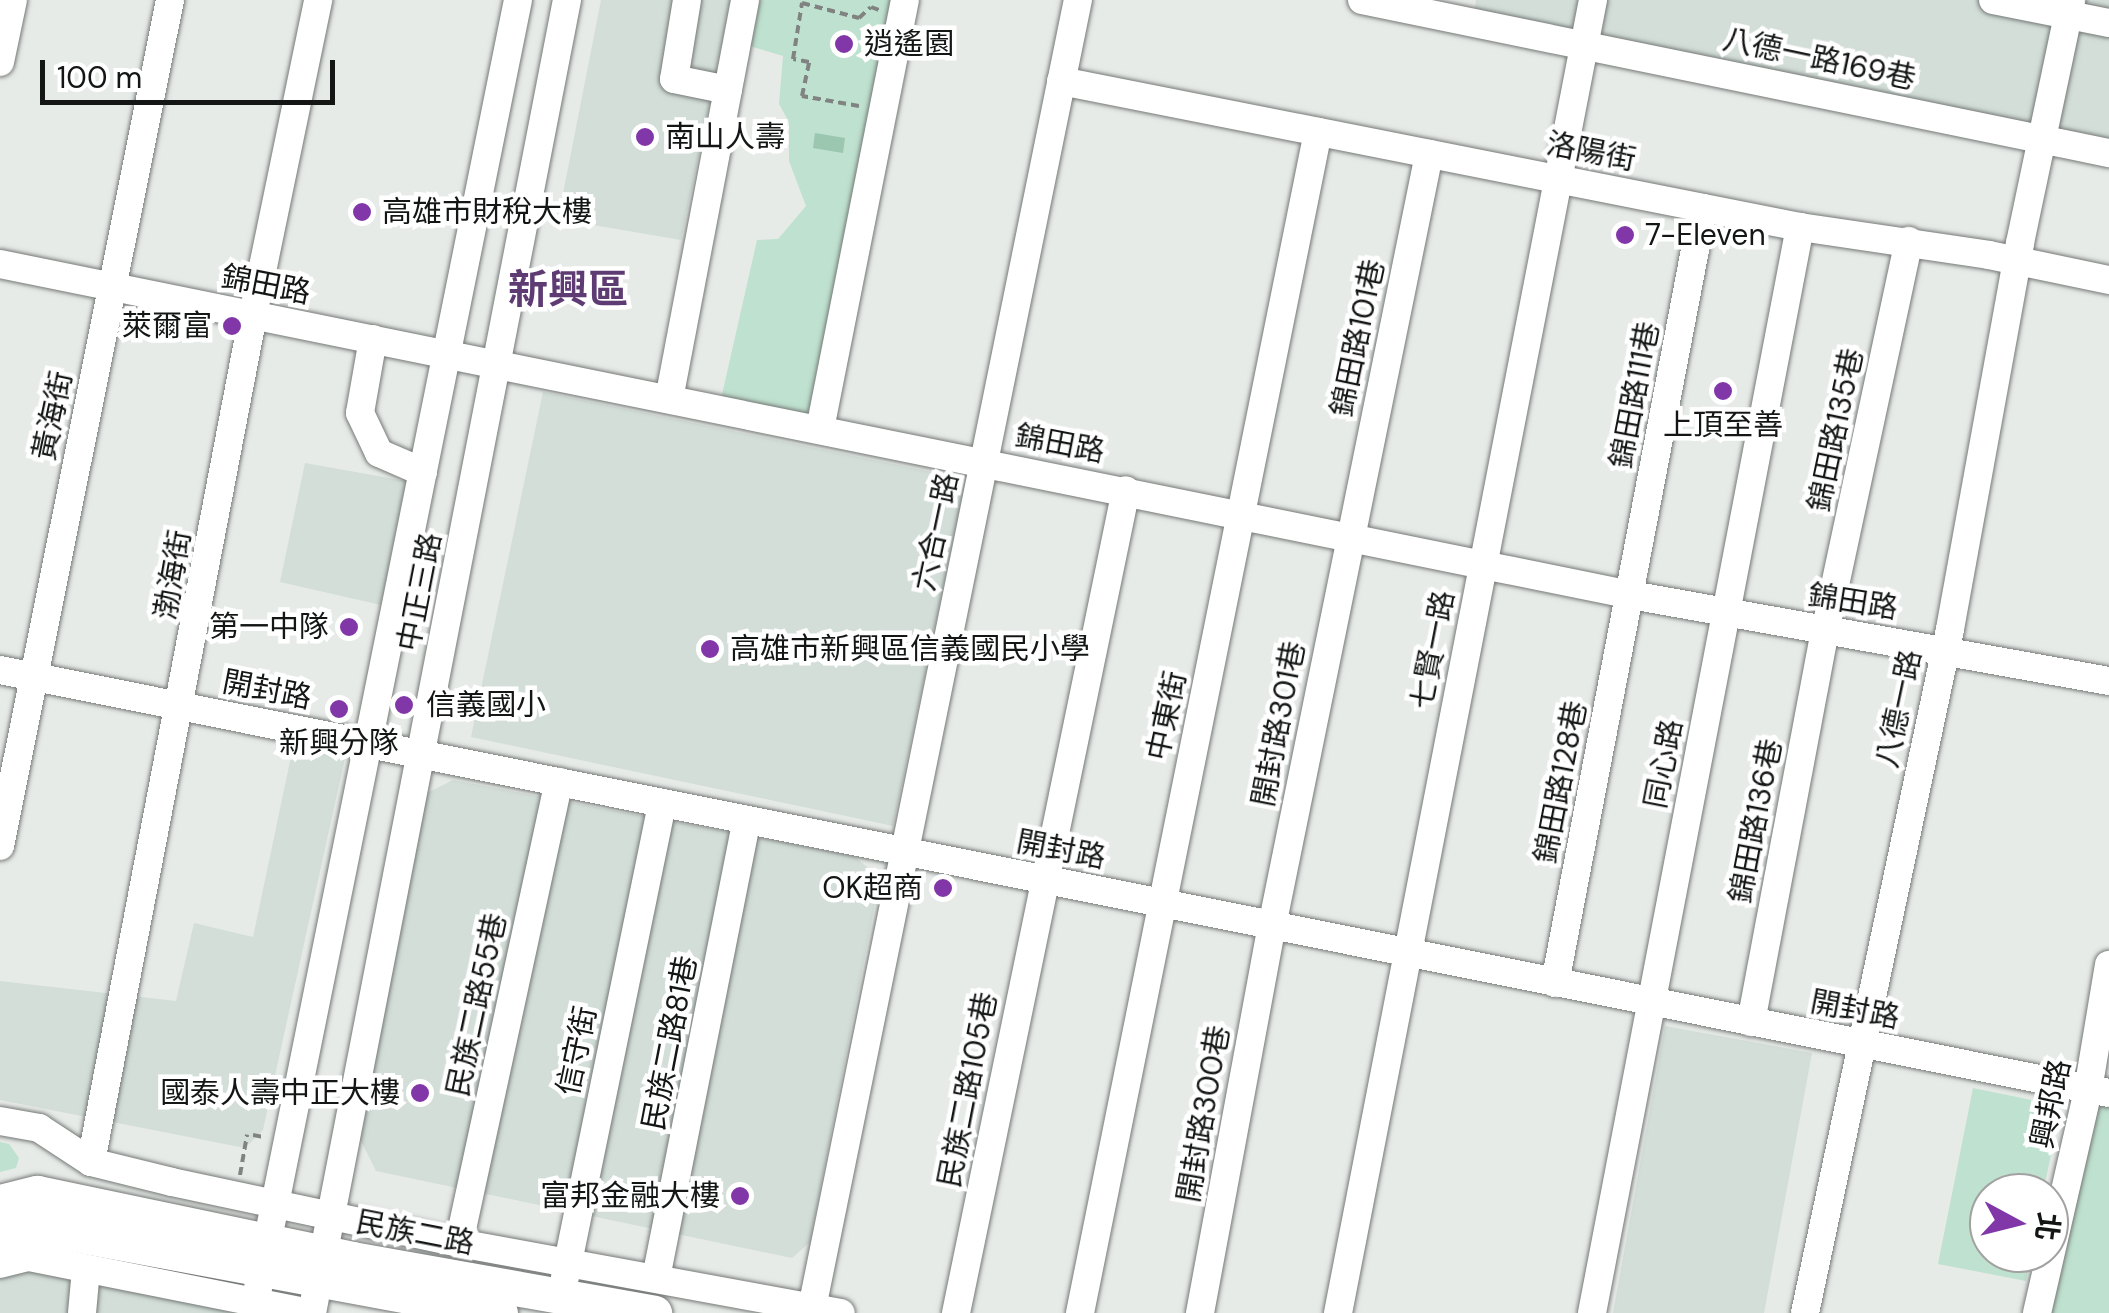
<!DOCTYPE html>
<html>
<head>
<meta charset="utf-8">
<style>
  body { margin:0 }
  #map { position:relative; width:2109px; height:1313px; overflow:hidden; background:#e7ebe8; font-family:"DM Sans","Noto Sans TC",sans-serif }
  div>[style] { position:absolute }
  .built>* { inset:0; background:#d3ded8 }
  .green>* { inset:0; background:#bfe1cf }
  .water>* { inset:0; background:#9bc6b0 }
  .path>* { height:4px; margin-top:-2px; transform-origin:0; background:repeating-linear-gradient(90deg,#808381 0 8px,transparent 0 13px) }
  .roads { filter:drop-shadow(0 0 2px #757977) drop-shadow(0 0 2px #757977) }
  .minor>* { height:28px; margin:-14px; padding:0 14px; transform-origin:14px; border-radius:14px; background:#fff }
  .major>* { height:35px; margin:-17.5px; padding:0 17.5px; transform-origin:17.5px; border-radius:17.5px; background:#fff }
  .dots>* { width:28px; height:28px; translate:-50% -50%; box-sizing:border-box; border:5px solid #fff; border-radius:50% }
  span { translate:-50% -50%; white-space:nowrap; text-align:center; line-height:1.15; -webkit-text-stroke:9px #fff; paint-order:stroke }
  .poi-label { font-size:30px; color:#141615 }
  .left { translate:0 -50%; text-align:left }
  .right { translate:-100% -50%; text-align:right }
  .street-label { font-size:30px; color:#141615 }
  .district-label { font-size:40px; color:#5f3b74; font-weight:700 }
  .north { position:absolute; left:1969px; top:1173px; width:100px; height:100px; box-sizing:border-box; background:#fff; border:2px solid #a1a2a1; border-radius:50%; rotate:97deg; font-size:28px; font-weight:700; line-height:40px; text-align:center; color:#141615 }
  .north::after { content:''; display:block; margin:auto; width:35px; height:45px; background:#8237a9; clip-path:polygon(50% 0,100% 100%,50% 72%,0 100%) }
  .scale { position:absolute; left:40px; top:60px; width:295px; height:45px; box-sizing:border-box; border:5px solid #141615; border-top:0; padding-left:12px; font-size:30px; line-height:35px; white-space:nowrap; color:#141615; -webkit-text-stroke:8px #fff; paint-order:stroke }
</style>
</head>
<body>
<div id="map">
  <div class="built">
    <i style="clip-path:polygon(601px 0,731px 0,681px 240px,558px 219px)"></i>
    <i style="clip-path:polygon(1476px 0,2109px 0,2109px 143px,1723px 59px,1474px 14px)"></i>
    <i style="clip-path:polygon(543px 392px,966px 479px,893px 826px,471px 737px)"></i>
    <i style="clip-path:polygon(305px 463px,406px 481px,381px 605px,280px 582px)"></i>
    <i style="clip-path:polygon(293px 747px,345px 758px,263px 1130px,245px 1148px,0 1100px,0 981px,176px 1001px,194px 923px,253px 937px)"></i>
    <i style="clip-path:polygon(453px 780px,854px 856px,880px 878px,810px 1242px,792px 1258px,376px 1171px,357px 1133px,427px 793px)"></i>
    <i style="clip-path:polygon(1665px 1026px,1812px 1053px,1764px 1313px,1613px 1313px)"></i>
    <i style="clip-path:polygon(30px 1265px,76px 1274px,73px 1313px,0 1313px,0 1272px)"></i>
    <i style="clip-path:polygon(94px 1279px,244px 1313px,92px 1313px)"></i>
  </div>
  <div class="green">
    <i style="clip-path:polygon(757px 0,897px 0,814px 402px,805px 415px,721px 399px,757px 240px,778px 239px,806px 206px,789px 161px,789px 122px,779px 104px,783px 56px,746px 45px)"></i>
    <i style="clip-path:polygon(1973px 1088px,2061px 1106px,2043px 1193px,1989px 1193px,1989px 1253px,2031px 1253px,2026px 1281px,1938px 1264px)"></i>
    <i style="clip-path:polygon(2096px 1100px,2109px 1102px,2109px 1313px,2050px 1313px)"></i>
    <i style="clip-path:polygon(0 1142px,9px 1144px,19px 1158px,16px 1168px,0 1172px)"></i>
  </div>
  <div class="water">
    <i style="clip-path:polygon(815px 133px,845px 138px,843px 153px,813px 148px)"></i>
  </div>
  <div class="path">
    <i style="left:859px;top:106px;width:58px;rotate:-170deg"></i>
    <i style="left:802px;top:96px;width:35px;rotate:-78deg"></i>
    <i style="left:809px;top:62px;width:16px;rotate:-169deg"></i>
    <i style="left:793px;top:59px;width:57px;rotate:-80.9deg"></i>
    <i style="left:802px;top:3px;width:59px;rotate:14.7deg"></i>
    <i style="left:859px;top:18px;width:16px;rotate:-43deg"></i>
    <i style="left:871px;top:7px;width:9px;rotate:21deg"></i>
    <i style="left:253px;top:1135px;width:11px;rotate:10deg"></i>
    <i style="left:240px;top:1175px;width:41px;rotate:-80.1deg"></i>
  </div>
  <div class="roads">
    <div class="minor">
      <i style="left:687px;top:0;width:80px;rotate:99.3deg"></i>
      <i style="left:674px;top:79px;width:55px;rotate:11.5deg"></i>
      <i style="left:1362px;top:0;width:763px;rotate:11.58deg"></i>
      <i style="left:1993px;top:0;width:118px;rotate:11.2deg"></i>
      <i style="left:0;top:62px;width:63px;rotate:-78.2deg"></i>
      <i style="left:1061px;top:81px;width:753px;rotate:11.18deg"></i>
      <i style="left:1800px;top:227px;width:191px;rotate:8.4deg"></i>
      <i style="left:1989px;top:255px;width:123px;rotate:11.8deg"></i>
      <i style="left:0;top:264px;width:1664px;rotate:11.47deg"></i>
      <i style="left:1631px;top:595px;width:486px;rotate:10.2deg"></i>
      <i style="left:373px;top:339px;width:75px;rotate:100deg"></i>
      <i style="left:360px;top:413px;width:44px;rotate:64.6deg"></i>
      <i style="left:379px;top:453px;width:48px;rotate:23.4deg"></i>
      <i style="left:669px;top:399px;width:406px;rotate:-79.2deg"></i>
      <i style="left:820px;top:429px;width:437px;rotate:-78.8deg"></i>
      <i style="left:0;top:670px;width:2151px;rotate:11.34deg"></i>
      <i style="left:0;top:846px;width:863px;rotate:-78.64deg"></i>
      <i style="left:1555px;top:983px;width:789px;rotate:-79.19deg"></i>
      <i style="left:1751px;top:1022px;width:397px;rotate:-79.3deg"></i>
      <i style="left:1825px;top:632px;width:400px;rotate:-77.9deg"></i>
      <i style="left:0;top:1121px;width:40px;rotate:10deg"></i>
      <i style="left:39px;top:1128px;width:62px;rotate:33.2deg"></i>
      <i style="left:91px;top:1162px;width:83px;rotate:13.9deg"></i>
      <i style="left:172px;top:1182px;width:293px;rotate:12deg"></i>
      <i style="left:459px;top:1243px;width:388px;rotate:10.4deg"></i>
      <i style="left:91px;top:1162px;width:862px;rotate:-79.17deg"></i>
      <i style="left:253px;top:315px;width:322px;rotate:-78.3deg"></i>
      <i style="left:459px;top:1243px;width:472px;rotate:-77.8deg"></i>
      <i style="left:0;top:1264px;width:30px;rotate:-14deg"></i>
      <i style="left:29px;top:1257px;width:285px;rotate:11.3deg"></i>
      <i style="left:565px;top:1277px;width:484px;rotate:-78.4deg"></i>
      <i style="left:656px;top:1278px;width:467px;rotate:-78.8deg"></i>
      <i style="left:82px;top:1313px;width:44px;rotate:-84.8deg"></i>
      <i style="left:253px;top:1313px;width:1339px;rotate:-78.59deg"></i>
      <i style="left:312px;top:1313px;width:1338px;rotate:-79.01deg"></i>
      <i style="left:811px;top:1313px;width:1340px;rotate:-78.51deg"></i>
      <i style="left:956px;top:1313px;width:840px;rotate:-78.33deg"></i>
      <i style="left:1080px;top:1313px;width:1205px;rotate:-78.61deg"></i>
      <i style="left:1200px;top:1313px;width:394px;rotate:-79.5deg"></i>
      <i style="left:1272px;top:926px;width:788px;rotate:-78.5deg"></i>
      <i style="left:1338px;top:1313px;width:1338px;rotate:-79.01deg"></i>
      <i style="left:1592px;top:1313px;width:1106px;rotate:-79.16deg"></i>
      <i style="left:1805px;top:1313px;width:699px;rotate:-78.03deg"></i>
      <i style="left:1950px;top:629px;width:392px;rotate:-79.7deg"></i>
      <i style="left:2020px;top:243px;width:248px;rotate:-78.1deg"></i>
      <i style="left:2037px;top:1313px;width:229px;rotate:-77.1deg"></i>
      <i style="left:2088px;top:1090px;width:127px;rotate:-80.5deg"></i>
    </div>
    <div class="major">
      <i style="left:0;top:1202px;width:38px;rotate:-14deg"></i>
      <i style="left:37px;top:1193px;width:322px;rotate:11.8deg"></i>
      <i style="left:352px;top:1259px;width:307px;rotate:10.1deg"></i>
      <i style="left:0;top:1234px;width:32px;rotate:-14deg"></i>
      <i style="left:31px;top:1226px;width:477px;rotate:10.5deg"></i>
    </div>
  </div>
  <div class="dots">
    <i style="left:844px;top:44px;background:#8237a9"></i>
    <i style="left:645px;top:137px;background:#8237a9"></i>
    <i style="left:362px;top:212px;background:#8237a9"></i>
    <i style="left:1625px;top:235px;background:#8237a9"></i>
    <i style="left:232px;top:326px;background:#8237a9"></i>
    <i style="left:1723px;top:391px;background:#8237a9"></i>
    <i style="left:349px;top:627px;background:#8237a9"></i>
    <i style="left:710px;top:649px;background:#8237a9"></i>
    <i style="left:404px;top:705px;background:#8237a9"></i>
    <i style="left:339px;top:709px;background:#8237a9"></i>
    <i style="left:943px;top:888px;background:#8237a9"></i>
    <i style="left:420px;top:1093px;background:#8237a9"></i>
    <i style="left:740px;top:1196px;background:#8237a9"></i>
  </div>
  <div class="poi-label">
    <span class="left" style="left:864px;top:44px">逍遙園</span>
    <span class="left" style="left:665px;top:137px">南山人壽</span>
    <span class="left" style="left:382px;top:212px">高雄市財稅大樓</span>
    <span class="left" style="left:1645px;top:235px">7-Eleven</span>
    <span class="right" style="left:212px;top:326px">萊爾富</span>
    <span style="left:1723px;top:425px">上頂至善</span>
    <span class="right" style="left:329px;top:627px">第一中隊</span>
    <span class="left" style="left:730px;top:649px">高雄市新興區信義國民小學</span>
    <span class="left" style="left:426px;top:705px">信義國小</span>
    <span style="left:339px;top:743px">新興分隊</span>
    <span class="right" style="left:923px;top:888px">OK超商</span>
    <span class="right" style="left:400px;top:1093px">國泰人壽中正大樓</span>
    <span class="right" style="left:720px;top:1196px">富邦金融大樓</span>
  </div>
  <div class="street-label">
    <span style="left:1819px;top:59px;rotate:12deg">八德一路169巷</span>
    <span style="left:1591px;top:152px;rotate:11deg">洛陽街</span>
    <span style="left:266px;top:285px;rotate:11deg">錦田路</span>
    <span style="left:1358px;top:338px;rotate:-78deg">錦田路101巷</span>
    <span style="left:1635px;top:395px;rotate:-79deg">錦田路111巷</span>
    <span style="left:53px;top:416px;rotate:-78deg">黃海街</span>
    <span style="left:1836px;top:430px;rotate:-78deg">錦田路135巷</span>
    <span style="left:1060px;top:444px;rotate:11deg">錦田路</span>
    <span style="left:936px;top:532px;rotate:-78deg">六合一路</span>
    <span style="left:173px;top:575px;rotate:-80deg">渤海街</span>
    <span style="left:420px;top:592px;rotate:-79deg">中正三路</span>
    <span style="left:1853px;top:602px;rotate:9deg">錦田路</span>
    <span style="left:1433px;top:650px;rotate:-79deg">七賢一路</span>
    <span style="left:267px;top:690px;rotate:11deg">開封路</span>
    <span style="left:1899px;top:709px;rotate:-78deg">八德一路</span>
    <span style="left:1167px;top:716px;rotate:-78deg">中東街</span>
    <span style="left:1279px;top:724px;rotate:-79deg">開封路301巷</span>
    <span style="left:1664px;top:764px;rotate:-79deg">同心路</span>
    <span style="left:1561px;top:782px;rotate:-79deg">錦田路128巷</span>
    <span style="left:1756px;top:821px;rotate:-79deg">錦田路136巷</span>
    <span style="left:1061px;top:850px;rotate:11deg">開封路</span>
    <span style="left:477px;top:1005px;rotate:-78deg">民族二路55巷</span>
    <span style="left:1855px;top:1010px;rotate:11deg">開封路</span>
    <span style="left:670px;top:1043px;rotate:-79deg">民族二路81巷</span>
    <span style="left:577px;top:1051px;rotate:-78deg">信守街</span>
    <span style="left:968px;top:1090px;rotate:-79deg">民族二路105巷</span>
    <span style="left:2051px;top:1104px;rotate:-78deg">興邦路</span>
    <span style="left:1204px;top:1114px;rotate:-80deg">開封路300巷</span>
    <span style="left:415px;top:1233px;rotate:11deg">民族二路</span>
  </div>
  <div class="district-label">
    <span style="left:568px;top:289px">新興區</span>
  </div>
  <div class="north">北</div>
  <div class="scale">100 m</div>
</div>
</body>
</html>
